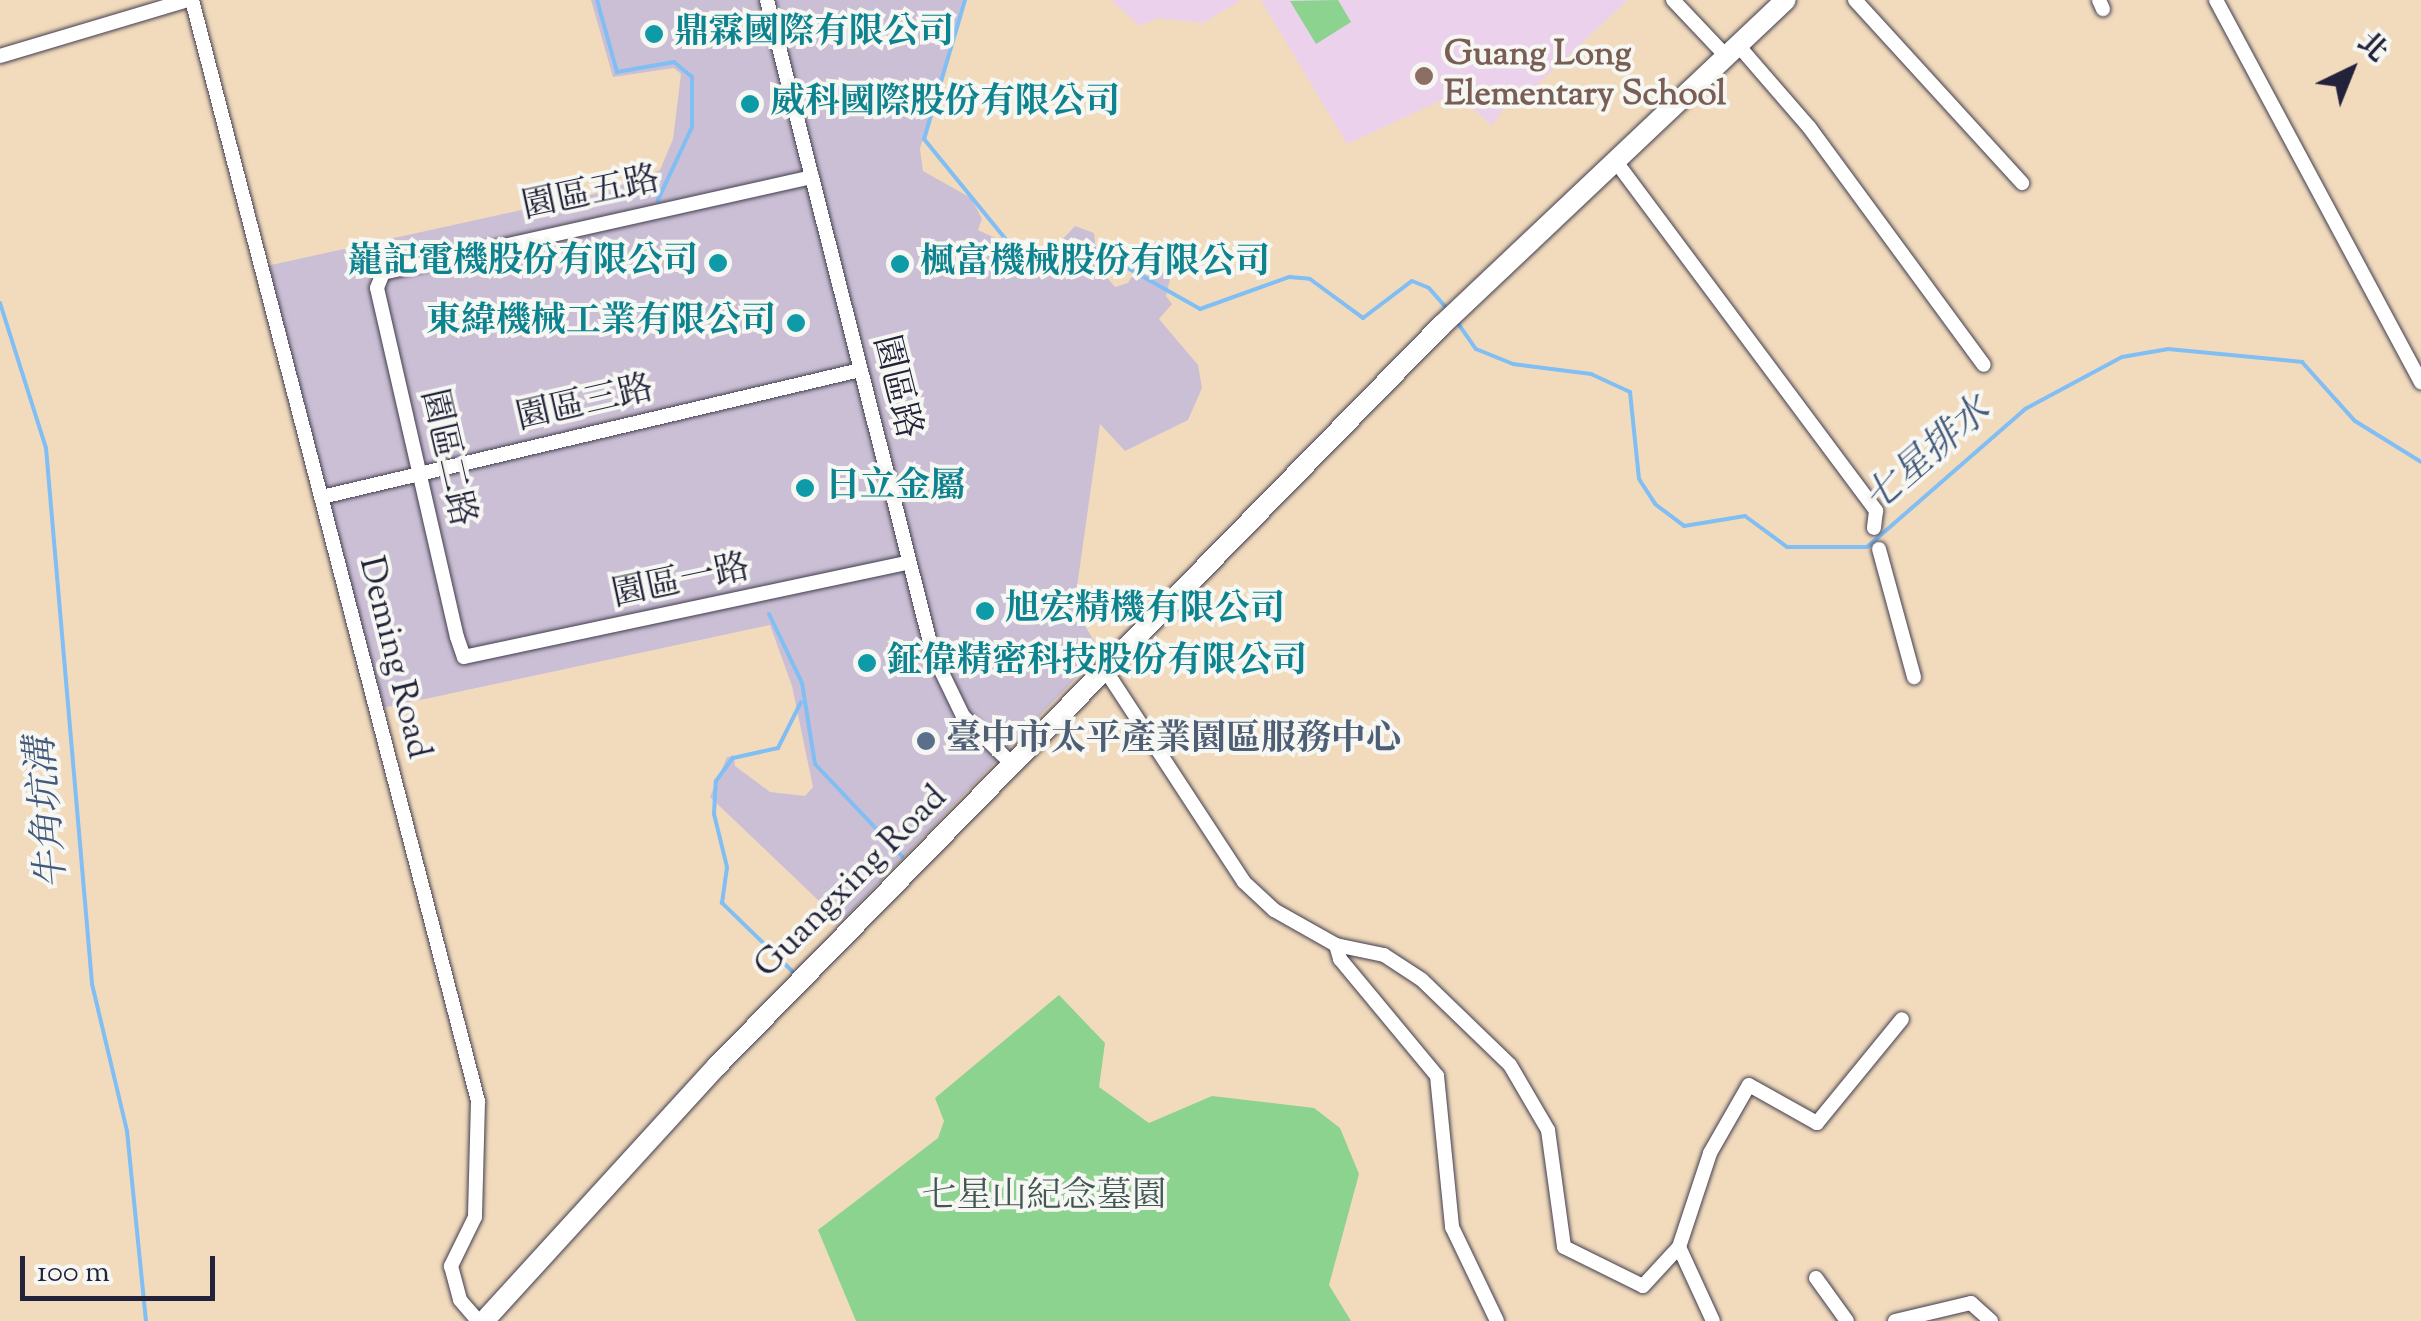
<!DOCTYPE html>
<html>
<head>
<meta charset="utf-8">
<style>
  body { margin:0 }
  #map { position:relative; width:2421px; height:1321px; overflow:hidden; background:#f2dbbd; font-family:"Sorts Mill Goudy","Noto Serif TC",serif }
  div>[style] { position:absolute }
  .built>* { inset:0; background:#ebd1eb }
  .industrial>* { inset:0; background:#cbbfd5 }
  .green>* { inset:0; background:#8bd38f }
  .stream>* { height:4px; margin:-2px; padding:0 2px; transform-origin:2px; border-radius:2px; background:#80bef3 }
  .roads { filter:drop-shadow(0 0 2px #413e4e) drop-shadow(0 0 2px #413e4e) }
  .minor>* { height:14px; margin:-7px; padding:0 7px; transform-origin:7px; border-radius:7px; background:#fff }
  .secondary>* { height:20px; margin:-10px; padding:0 10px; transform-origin:10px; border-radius:10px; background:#fff }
  .dots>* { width:28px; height:28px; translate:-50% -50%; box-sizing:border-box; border:5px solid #f6f6f2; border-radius:50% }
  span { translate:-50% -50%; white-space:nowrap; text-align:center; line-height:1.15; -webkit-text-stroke:8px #f6f6f2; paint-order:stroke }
  .culture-label { font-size:35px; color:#0d838f; font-weight:700 }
  .left { translate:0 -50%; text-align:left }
  .right { translate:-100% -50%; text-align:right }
  .education-label { font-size:35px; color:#785e54; font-weight:700 }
  .street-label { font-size:35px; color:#22223b }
  .service-label { font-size:35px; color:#4e5e75; font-weight:700 }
  .park-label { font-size:35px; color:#425754 }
  .water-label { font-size:38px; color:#43597b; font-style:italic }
  .north { position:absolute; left:2301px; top:20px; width:100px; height:100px; -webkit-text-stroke:8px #f6f6f2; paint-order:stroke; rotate:43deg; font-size:28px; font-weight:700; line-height:40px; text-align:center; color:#22223b }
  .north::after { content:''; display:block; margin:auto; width:35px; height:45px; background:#22223b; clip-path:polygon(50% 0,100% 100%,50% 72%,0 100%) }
  .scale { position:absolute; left:20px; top:1256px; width:195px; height:45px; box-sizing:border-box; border:5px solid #22223b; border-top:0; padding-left:12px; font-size:30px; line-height:35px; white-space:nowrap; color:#22223b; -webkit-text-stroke:8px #f6f6f2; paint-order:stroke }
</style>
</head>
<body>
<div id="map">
  <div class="built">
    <i style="clip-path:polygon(1111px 0,1241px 0,1203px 23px,1158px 18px,1140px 26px)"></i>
    <i style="clip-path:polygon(1261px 0,1628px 0,1539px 83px,1509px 100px,1492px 126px,1465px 101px,1442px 100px,1347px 144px)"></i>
  </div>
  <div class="industrial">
    <i style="clip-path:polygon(591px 0,963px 0,920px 149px,923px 171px,971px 198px,982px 219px,978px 230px,1043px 260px,1075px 226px,1094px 233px,1098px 267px,1115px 287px,1128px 283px,1139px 265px,1171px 275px,1166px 296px,1172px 304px,1159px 319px,1198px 365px,1202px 388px,1188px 420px,1125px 451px,1100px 424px,1074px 608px,1101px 652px,841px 922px,710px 797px,727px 757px,734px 756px,735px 766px,770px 792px,805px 796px,813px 787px,792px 686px,770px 625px,369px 711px,359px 674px,262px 267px,603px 192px,660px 170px,673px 139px,681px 74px,674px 68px,613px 77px)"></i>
  </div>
  <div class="green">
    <i style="clip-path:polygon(1338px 0,1351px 22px,1316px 44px,1290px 1px)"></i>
    <i style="clip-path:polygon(1059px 995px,1105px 1043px,1099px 1087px,1149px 1123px,1212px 1096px,1314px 1108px,1340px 1128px,1359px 1174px,1329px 1285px,1351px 1321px,856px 1321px,818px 1230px,938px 1138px,944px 1121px,935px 1098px)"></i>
  </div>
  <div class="stream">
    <i style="left:597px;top:0;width:75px;rotate:74.5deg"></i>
    <i style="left:617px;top:72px;width:58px;rotate:-10deg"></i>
    <i style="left:674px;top:62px;width:23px;rotate:40deg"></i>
    <i style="left:692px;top:77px;width:50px;rotate:90deg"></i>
    <i style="left:692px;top:127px;width:81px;rotate:115deg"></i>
    <i style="left:965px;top:0;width:145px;rotate:106.4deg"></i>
    <i style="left:924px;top:139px;width:139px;rotate:50.8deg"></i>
    <i style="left:1012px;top:247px;width:41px;rotate:32.2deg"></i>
    <i style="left:1047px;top:269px;width:51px;rotate:-23.1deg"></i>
    <i style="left:1094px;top:249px;width:122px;rotate:29.5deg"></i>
    <i style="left:1200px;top:309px;width:95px;rotate:-19.8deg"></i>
    <i style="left:1289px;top:277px;width:21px;rotate:5deg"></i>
    <i style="left:1310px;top:279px;width:66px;rotate:36.3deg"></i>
    <i style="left:1363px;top:318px;width:61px;rotate:-37.1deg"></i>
    <i style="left:1412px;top:281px;width:18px;rotate:22deg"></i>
    <i style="left:1429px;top:288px;width:29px;rotate:49deg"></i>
    <i style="left:0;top:303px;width:152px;rotate:72.4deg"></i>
    <i style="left:46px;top:448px;width:538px;rotate:85.09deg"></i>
    <i style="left:92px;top:984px;width:151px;rotate:76.6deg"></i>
    <i style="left:127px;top:1131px;width:191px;rotate:84.3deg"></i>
    <i style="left:1457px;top:322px;width:33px;rotate:55deg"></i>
    <i style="left:1476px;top:349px;width:40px;rotate:22deg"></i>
    <i style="left:1513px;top:364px;width:79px;rotate:7.3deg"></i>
    <i style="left:1591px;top:374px;width:43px;rotate:24.8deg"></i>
    <i style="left:1630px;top:392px;width:87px;rotate:84.1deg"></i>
    <i style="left:1639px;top:479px;width:30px;rotate:57deg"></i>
    <i style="left:1655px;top:504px;width:36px;rotate:37deg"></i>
    <i style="left:1684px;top:526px;width:62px;rotate:-9.3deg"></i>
    <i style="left:1745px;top:516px;width:52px;rotate:36.4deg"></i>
    <i style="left:1787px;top:547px;width:80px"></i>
    <i style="left:1867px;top:547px;width:210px;rotate:-41.1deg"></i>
    <i style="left:2025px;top:409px;width:110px;rotate:-28.2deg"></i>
    <i style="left:2122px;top:357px;width:47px;rotate:-9.9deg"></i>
    <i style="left:2168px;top:349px;width:135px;rotate:5.5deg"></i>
    <i style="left:2302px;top:362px;width:79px;rotate:48.1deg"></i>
    <i style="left:2355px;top:421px;width:78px;rotate:31.8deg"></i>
    <i style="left:769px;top:614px;width:76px;rotate:64.4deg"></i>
    <i style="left:802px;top:683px;width:82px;rotate:80.9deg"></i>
    <i style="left:815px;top:764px;width:127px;rotate:46.6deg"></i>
    <i style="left:792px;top:971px;width:98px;rotate:-135.8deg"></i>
    <i style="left:722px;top:903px;width:36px;rotate:-82deg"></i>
    <i style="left:727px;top:867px;width:55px;rotate:-103.8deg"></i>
    <i style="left:714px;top:814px;width:33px;rotate:-87deg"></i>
    <i style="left:716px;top:781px;width:29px;rotate:-54deg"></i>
    <i style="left:733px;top:758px;width:46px;rotate:-12.5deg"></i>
    <i style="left:778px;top:748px;width:51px;rotate:-63.4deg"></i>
  </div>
  <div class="roads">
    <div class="minor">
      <i style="left:192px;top:0;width:1138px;rotate:75.44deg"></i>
      <i style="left:478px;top:1101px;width:116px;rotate:91.5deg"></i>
      <i style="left:475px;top:1217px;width:55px;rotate:116.1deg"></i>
      <i style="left:451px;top:1266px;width:35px;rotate:75deg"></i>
      <i style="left:460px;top:1300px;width:28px;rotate:49deg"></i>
      <i style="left:767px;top:0;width:675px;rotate:75.76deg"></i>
      <i style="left:933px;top:654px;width:69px;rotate:64.2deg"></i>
      <i style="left:963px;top:716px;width:70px;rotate:44.4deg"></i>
      <i style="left:1673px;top:0;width:74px;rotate:46.6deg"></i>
      <i style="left:1855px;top:0;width:248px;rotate:47.6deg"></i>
      <i style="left:2099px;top:0;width:10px;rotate:66deg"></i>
      <i style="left:2216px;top:0;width:434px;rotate:61.8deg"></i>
      <i style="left:1737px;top:44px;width:110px;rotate:49.1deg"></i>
      <i style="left:1809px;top:127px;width:295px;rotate:53.7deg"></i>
      <i style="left:0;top:56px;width:196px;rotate:-16.6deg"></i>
      <i style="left:1614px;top:159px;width:439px;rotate:53.3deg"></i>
      <i style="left:1876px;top:511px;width:17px;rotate:97deg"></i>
      <i style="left:812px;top:177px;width:440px;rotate:167.4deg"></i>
      <i style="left:383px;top:273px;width:16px;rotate:112deg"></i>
      <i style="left:377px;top:288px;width:358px;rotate:77.1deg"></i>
      <i style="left:457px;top:637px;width:21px;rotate:71deg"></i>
      <i style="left:464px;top:657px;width:454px;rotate:-12deg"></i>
      <i style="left:322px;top:497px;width:553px;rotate:-13.28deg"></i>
      <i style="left:1879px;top:549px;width:133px;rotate:74.7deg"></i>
      <i style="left:1106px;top:671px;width:252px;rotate:56.8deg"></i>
      <i style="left:1244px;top:882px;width:41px;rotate:43deg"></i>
      <i style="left:1274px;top:910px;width:71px;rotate:29.4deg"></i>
      <i style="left:1336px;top:945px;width:49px;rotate:11.8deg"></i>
      <i style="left:1384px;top:955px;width:45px;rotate:33.3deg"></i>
      <i style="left:1422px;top:980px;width:122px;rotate:44deg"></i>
      <i style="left:1510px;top:1065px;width:75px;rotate:59.7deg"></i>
      <i style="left:1548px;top:1130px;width:118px;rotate:82.2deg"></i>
      <i style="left:1564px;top:1247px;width:88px;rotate:26.3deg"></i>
      <i style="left:1643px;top:1286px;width:53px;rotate:-47.3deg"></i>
      <i style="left:1679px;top:1247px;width:99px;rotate:-71.7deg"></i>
      <i style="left:1710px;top:1153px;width:78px;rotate:-60.2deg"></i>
      <i style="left:1749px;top:1085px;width:78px;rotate:29.2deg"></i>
      <i style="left:1817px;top:1123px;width:134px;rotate:-50.7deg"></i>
      <i style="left:1336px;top:945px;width:15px;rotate:74deg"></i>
      <i style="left:1340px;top:959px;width:152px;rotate:50.3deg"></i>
      <i style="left:1437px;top:1076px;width:152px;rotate:84.3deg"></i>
      <i style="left:1452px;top:1227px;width:104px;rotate:64.4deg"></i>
      <i style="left:1679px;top:1247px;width:81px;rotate:65.3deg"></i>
      <i style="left:1816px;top:1278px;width:53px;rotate:54.2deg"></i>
      <i style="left:1895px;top:1321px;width:78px;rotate:-13.3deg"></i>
      <i style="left:1971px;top:1303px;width:27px;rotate:42deg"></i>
    </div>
    <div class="secondary">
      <i style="left:484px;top:1321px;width:345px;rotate:-47.6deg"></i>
      <i style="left:717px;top:1066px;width:1037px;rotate:-45.63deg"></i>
      <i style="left:1442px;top:325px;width:473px;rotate:-43.4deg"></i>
    </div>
  </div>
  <div class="dots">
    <i style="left:654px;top:34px;background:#0f9aa8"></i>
    <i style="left:1424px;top:76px;background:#8d6e63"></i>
    <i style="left:750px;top:104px;background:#0f9aa8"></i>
    <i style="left:718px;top:263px;background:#0f9aa8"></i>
    <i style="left:900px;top:264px;background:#0f9aa8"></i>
    <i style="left:796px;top:323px;background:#0f9aa8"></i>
    <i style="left:805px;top:488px;background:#0f9aa8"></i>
    <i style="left:985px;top:611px;background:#0f9aa8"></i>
    <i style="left:867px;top:663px;background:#0f9aa8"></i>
    <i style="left:926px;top:741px;background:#5c6f8a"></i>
  </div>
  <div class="culture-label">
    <span class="left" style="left:674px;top:34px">鼎霖國際有限公司</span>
    <span class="left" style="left:770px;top:104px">威科國際股份有限公司</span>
    <span class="right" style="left:698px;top:263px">巃記電機股份有限公司</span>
    <span class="left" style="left:920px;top:264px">楓富機械股份有限公司</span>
    <span class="right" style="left:776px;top:323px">東緯機械工業有限公司</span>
    <span class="left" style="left:825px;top:488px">日立金屬</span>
    <span class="left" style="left:1005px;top:611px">旭宏精機有限公司</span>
    <span class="left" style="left:887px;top:663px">鉦偉精密科技股份有限公司</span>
  </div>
  <div class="education-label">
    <span class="left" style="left:1444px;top:76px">Guang Long<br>Elementary School</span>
  </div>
  <div class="street-label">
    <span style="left:591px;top:195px;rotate:-12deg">園區五路</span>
    <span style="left:895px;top:387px;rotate:76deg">園區路</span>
    <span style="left:585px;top:405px;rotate:-13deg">園區三路</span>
    <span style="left:446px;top:458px;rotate:77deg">園區二路</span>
    <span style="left:681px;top:583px;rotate:-12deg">園區一路</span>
    <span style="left:393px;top:658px;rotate:76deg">Deming Road</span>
    <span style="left:852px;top:883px;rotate:-45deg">Guangxing Road</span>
  </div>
  <div class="service-label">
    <span class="left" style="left:946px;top:741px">臺中市太平產業園區服務中心</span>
  </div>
  <div class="park-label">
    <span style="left:1044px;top:1198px">七星山紀念墓園</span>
  </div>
  <div class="water-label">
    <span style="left:1929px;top:457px;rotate:-41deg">七星排水</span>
    <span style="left:50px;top:813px;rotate:-95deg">牛角坑溝</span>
  </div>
  <div class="north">北</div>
  <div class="scale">100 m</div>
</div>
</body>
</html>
